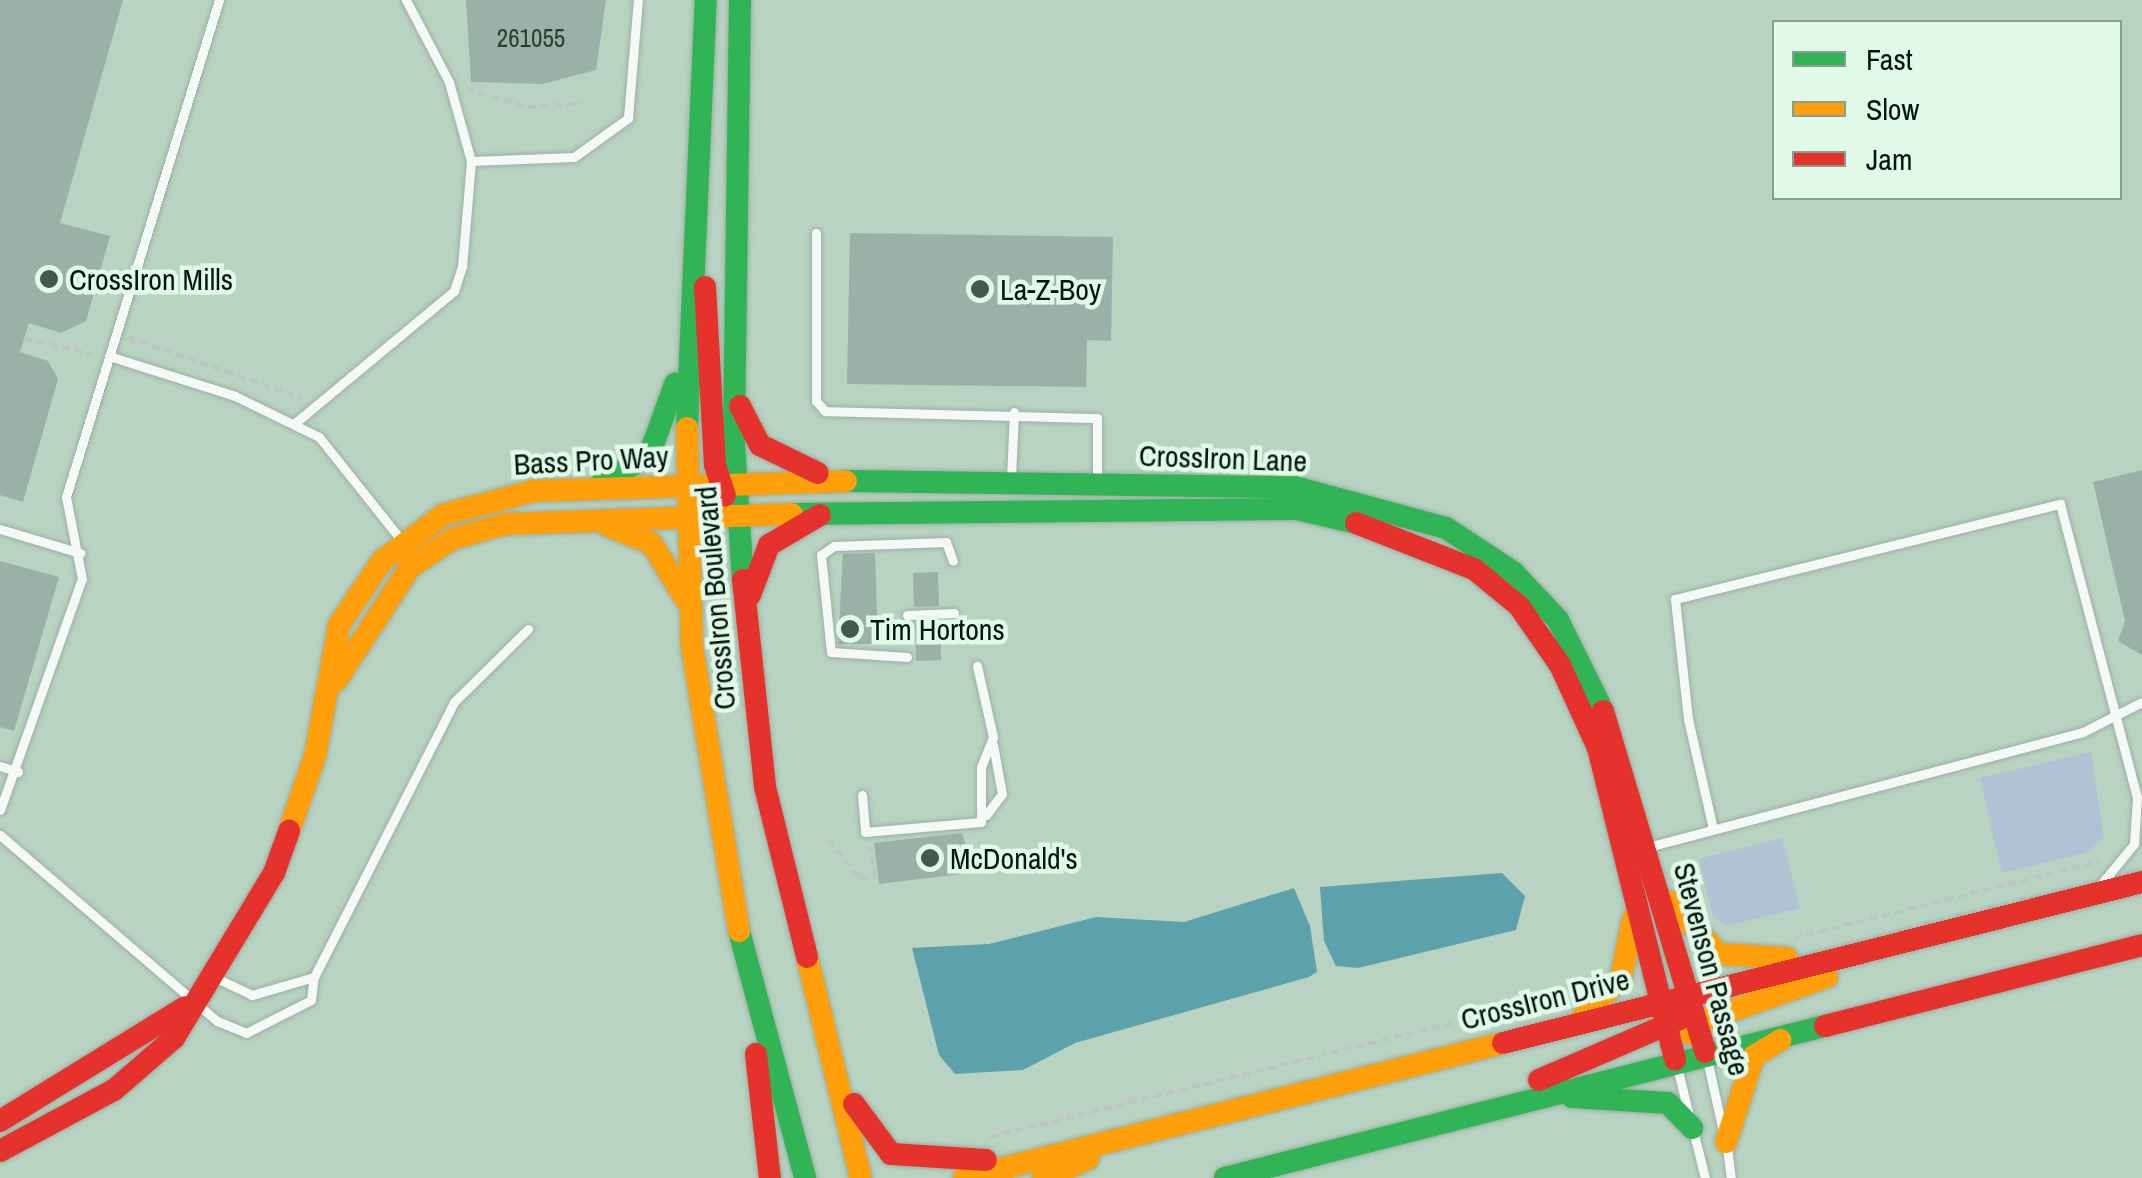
<!DOCTYPE html>
<html>
<head>
<meta charset="utf-8">
<style>
  body { margin:0 }
  #map { position:relative; width:2142px; height:1178px; overflow:hidden; background:#b8d3c2; font-family:"Archivo Narrow",sans-serif }
  div>[style] { position:absolute }
  .green>* { inset:0; background:#b1c2d4 }
  .water>* { inset:0; background:#5da1aa }
  .building>* { inset:0; background:#99b1a7 }
  .path>* { height:4px; margin-top:-2px; transform-origin:0; background:repeating-linear-gradient(90deg,#bcc5bf 0 8px,transparent 0 13px) }
  .roads { filter:drop-shadow(0 0 2px #9bb0a2) drop-shadow(0 0 2px #9bb0a2) }
  .lane>* { height:9px; margin:-4.5px; padding:0 4.5px; transform-origin:4.5px; border-radius:4.5px; background:#f4f8f6 }
  .fast>* { height:22px; margin:-11px; padding:0 11px; transform-origin:11px; border-radius:11px; background:#30b455 }
  .slow>* { height:22px; margin:-11px; padding:0 11px; transform-origin:11px; border-radius:11px; background:#ff9f0a }
  .jam>* { height:22px; margin:-11px; padding:0 11px; transform-origin:11px; border-radius:11px; background:#e5322d }
  .dots>* { width:28px; height:28px; translate:-50% -50%; box-sizing:border-box; border:5px solid #e0f9e8; border-radius:50% }
  span { translate:-50% -50%; white-space:nowrap; text-align:center; line-height:1.15; -webkit-text-stroke:9px #e0f9e8; paint-order:stroke }
  .number-label { font-size:25px; color:#293e33 }
  .number-label span { -webkit-text-stroke-width:0 }
  .poi-label { font-size:30px; color:#04170c }
  .left { translate:0 -50%; text-align:left }
  .street-label { font-size:30px; color:#04170c }
  .legend { position:absolute; left:1772px; top:20px; width:350px; height:180px; box-sizing:border-box; background:#e0f9e8; border:2px solid #889f90; margin:0; padding:12px 18px; list-style:none; font-size:30px; color:#04170c }
  .legend li { display:flex; align-items:center; gap:20px; height:50px }
  .legend b { width:50px; border:2px solid #889f90 }
</style>
</head>
<body>
<div id="map">
  <div class="green">
    <i style="clip-path:polygon(2091px 752px,2104px 838px,2085px 853px,2002px 873px,1980px 778px)"></i>
    <i style="clip-path:polygon(1782px 838px,1800px 908px,1726px 926px,1713px 916px,1699px 859px)"></i>
  </div>
  <div class="water">
    <i style="clip-path:polygon(1502px 873px,1525px 896px,1516px 930px,1358px 968px,1336px 966px,1324px 941px,1320px 887px)"></i>
    <i style="clip-path:polygon(1294px 888px,1310px 926px,1317px 972px,1309px 977px,1075px 1043px,1023px 1070px,955px 1074px,939px 1055px,912px 948px,989px 944px,1096px 917px,1184px 922px)"></i>
  </div>
  <div class="building">
    <i style="clip-path:polygon(0 0,123px 0,60px 223px,110px 236px,86px 321px,61px 333px,29px 323px,20px 352px,48px 361px,58px 379px,23px 502px,0 495px)"></i>
    <i style="clip-path:polygon(466px 0,606px 0,596px 70px,542px 84px,471px 82px)"></i>
    <i style="clip-path:polygon(850px 233px,1113px 237px,1111px 341px,1087px 340px,1086px 387px,847px 384px)"></i>
    <i style="clip-path:polygon(2142px 470px,2142px 655px,2118px 641px,2125px 621px,2093px 482px)"></i>
    <i style="clip-path:polygon(875px 553px,878px 644px,838px 644px,843px 554px)"></i>
    <i style="clip-path:polygon(0 561px,59px 577px,14px 731px,0 727px)"></i>
    <i style="clip-path:polygon(938px 572px,939px 606px,914px 607px,913px 573px)"></i>
    <i style="clip-path:polygon(940px 622px,941px 660px,916px 661px,915px 623px)"></i>
    <i style="clip-path:polygon(962px 833px,971px 863px,960px 865px,961px 874px,879px 884px,874px 843px)"></i>
  </div>
  <div class="path">
    <i style="left:466px;top:89px;width:65px;rotate:16.2deg"></i>
    <i style="left:528px;top:107px;width:55px;rotate:-4.2deg"></i>
    <i style="left:127px;top:337px;width:185px;rotate:19.2deg"></i>
    <i style="left:24px;top:338px;width:68px;rotate:13.6deg"></i>
    <i style="left:828px;top:840px;width:50px;rotate:49.9deg"></i>
    <i style="left:860px;top:878px;width:15px;rotate:-4deg"></i>
    <i style="left:875px;top:877px;width:30px;rotate:-99deg"></i>
    <i style="left:1794px;top:938px;width:316px;rotate:-14.1deg"></i>
    <i style="left:990px;top:1137px;width:606px;rotate:-13.85deg"></i>
  </div>
  <div class="roads">
    <div class="lane">
      <i style="left:471px;top:161px;width:103px;rotate:-2.2deg"></i>
      <i style="left:574px;top:157px;width:67px;rotate:-35.8deg"></i>
      <i style="left:628px;top:118px;width:118px;rotate:-85.2deg"></i>
      <i style="left:816px;top:233px;width:168px;rotate:90deg"></i>
      <i style="left:816px;top:401px;width:13px;rotate:48deg"></i>
      <i style="left:825px;top:411px;width:272px;rotate:1.5deg"></i>
      <i style="left:1097px;top:418px;width:61px;rotate:90deg"></i>
      <i style="left:109px;top:356px;width:132px;rotate:17.6deg"></i>
      <i style="left:235px;top:396px;width:93px;rotate:26deg"></i>
      <i style="left:319px;top:437px;width:133px;rotate:51.4deg"></i>
      <i style="left:295px;top:423px;width:207px;rotate:-39.7deg"></i>
      <i style="left:454px;top:291px;width:25px;rotate:-72deg"></i>
      <i style="left:462px;top:267px;width:106px;rotate:-85.1deg"></i>
      <i style="left:471px;top:161px;width:82px;rotate:-105.6deg"></i>
      <i style="left:449px;top:82px;width:93px;rotate:-117.7deg"></i>
      <i style="left:1011px;top:478px;width:66px;rotate:-87.4deg"></i>
      <i style="left:0;top:529px;width:84px;rotate:16.7deg"></i>
      <i style="left:907px;top:615px;width:47px;rotate:-2.4deg"></i>
      <i style="left:907px;top:657px;width:76px;rotate:-176.2deg"></i>
      <i style="left:831px;top:652px;width:98px;rotate:-95.9deg"></i>
      <i style="left:821px;top:555px;width:16px;rotate:-35deg"></i>
      <i style="left:834px;top:546px;width:112px;rotate:-2deg"></i>
      <i style="left:946px;top:542px;width:20px;rotate:70deg"></i>
      <i style="left:0;top:766px;width:19px;rotate:18deg"></i>
      <i style="left:862px;top:795px;width:37px;rotate:85deg"></i>
      <i style="left:865px;top:832px;width:116px;rotate:-4.9deg"></i>
      <i style="left:981px;top:822px;width:55px;rotate:-90deg"></i>
      <i style="left:981px;top:767px;width:32px;rotate:-68deg"></i>
      <i style="left:993px;top:737px;width:73px;rotate:-102.7deg"></i>
      <i style="left:0;top:810px;width:245px;rotate:-70.5deg"></i>
      <i style="left:82px;top:579px;width:84px;rotate:-101deg"></i>
      <i style="left:66px;top:497px;width:520px;rotate:-72.89deg"></i>
      <i style="left:986px;top:815px;width:26px;rotate:-53deg"></i>
      <i style="left:1002px;top:794px;width:50px;rotate:-100.4deg"></i>
      <i style="left:1713px;top:829px;width:113px;rotate:-102.8deg"></i>
      <i style="left:1688px;top:719px;width:121px;rotate:-96.2deg"></i>
      <i style="left:1675px;top:599px;width:397px;rotate:-13.9deg"></i>
      <i style="left:2060px;top:504px;width:303px;rotate:75.3deg"></i>
      <i style="left:2137px;top:797px;width:47px;rotate:93.7deg"></i>
      <i style="left:2134px;top:844px;width:50px;rotate:129.4deg"></i>
      <i style="left:0;top:835px;width:286px;rotate:40.6deg"></i>
      <i style="left:217px;top:1021px;width:31px;rotate:22deg"></i>
      <i style="left:246px;top:1033px;width:73px;rotate:-26.9deg"></i>
      <i style="left:311px;top:1000px;width:23px;rotate:-83deg"></i>
      <i style="left:314px;top:977px;width:65px;rotate:163.8deg"></i>
      <i style="left:252px;top:995px;width:47px;rotate:-154.5deg"></i>
      <i style="left:1648px;top:847px;width:450px;rotate:-14.8deg"></i>
      <i style="left:2083px;top:732px;width:66px;rotate:-27deg"></i>
      <i style="left:314px;top:977px;width:309px;rotate:-63deg"></i>
      <i style="left:454px;top:702px;width:104px;rotate:-44.6deg"></i>
      <i style="left:1707px;top:1059px;width:70px;rotate:77.6deg"></i>
      <i style="left:1677px;top:1067px;width:49px;rotate:76deg"></i>
      <i style="left:1693px;top:1130px;width:49px;rotate:76deg"></i>
      <i style="left:1727px;top:1147px;width:31px;rotate:83deg"></i>
    </div>
    <div class="fast">
      <i style="left:740px;top:0;width:445px;rotate:90.8deg"></i>
      <i style="left:734px;top:445px;width:135px;rotate:86.2deg"></i>
      <i style="left:687px;top:428px;width:428px;rotate:-87.5deg"></i>
      <i style="left:603px;top:481px;width:52px;rotate:-28.5deg"></i>
      <i style="left:649px;top:456px;width:77px;rotate:-70.1deg"></i>
      <i style="left:846px;top:481px;width:449px;rotate:0.8deg"></i>
      <i style="left:1295px;top:487px;width:156px;rotate:15.2deg"></i>
      <i style="left:1446px;top:528px;width:80px;rotate:33.3deg"></i>
      <i style="left:1513px;top:572px;width:66px;rotate:46.8deg"></i>
      <i style="left:1558px;top:620px;width:102px;rotate:63.7deg"></i>
      <i style="left:792px;top:514px;width:505px;rotate:-0.57deg"></i>
      <i style="left:1297px;top:509px;width:61px;rotate:13.3deg"></i>
      <i style="left:739px;top:931px;width:256px;rotate:75deg"></i>
      <i style="left:1572px;top:1097px;width:96px;rotate:3.6deg"></i>
      <i style="left:1668px;top:1103px;width:35px;rotate:46deg"></i>
      <i style="left:1225px;top:1178px;width:619px;rotate:-14.22deg"></i>
    </div>
    <div class="slow">
      <i style="left:687px;top:428px;width:219px;rotate:88.7deg"></i>
      <i style="left:692px;top:647px;width:288px;rotate:80.6deg"></i>
      <i style="left:607px;top:525px;width:49px;rotate:22.9deg"></i>
      <i style="left:652px;top:544px;width:66px;rotate:58.7deg"></i>
      <i style="left:336px;top:681px;width:136px;rotate:-57deg"></i>
      <i style="left:410px;top:567px;width:50px;rotate:-33.7deg"></i>
      <i style="left:452px;top:539px;width:55px;rotate:-15.8deg"></i>
      <i style="left:505px;top:524px;width:287px;rotate:-2deg"></i>
      <i style="left:289px;top:831px;width:79px;rotate:-70.9deg"></i>
      <i style="left:315px;top:756px;width:133px;rotate:-79.6deg"></i>
      <i style="left:339px;top:625px;width:77px;rotate:-56.1deg"></i>
      <i style="left:382px;top:561px;width:76px;rotate:-37deg"></i>
      <i style="left:443px;top:515px;width:93px;rotate:-14.9deg"></i>
      <i style="left:533px;top:491px;width:313px;rotate:-1.8deg"></i>
      <i style="left:1670px;top:902px;width:71px;rotate:46.7deg"></i>
      <i style="left:1719px;top:954px;width:68px;rotate:3.4deg"></i>
      <i style="left:807px;top:957px;width:228px;rotate:76.3deg"></i>
      <i style="left:1583px;top:1017px;width:54px;rotate:-45.7deg"></i>
      <i style="left:1621px;top:978px;width:60px;rotate:-78.5deg"></i>
      <i style="left:1691px;top:1034px;width:13px;rotate:-61deg"></i>
      <i style="left:1697px;top:1023px;width:138px;rotate:-19.5deg"></i>
      <i style="left:1726px;top:1142px;width:90px;rotate:-72deg"></i>
      <i style="left:1754px;top:1056px;width:31px;rotate:-31deg"></i>
      <i style="left:964px;top:1178px;width:556px;rotate:-14.06deg"></i>
      <i style="left:1043px;top:1178px;width:49px;rotate:-22.9deg"></i>
    </div>
    <div class="jam">
      <i style="left:705px;top:287px;width:178px;rotate:86.8deg"></i>
      <i style="left:715px;top:465px;width:32px;rotate:72deg"></i>
      <i style="left:740px;top:406px;width:44px;rotate:62.9deg"></i>
      <i style="left:760px;top:445px;width:64px;rotate:25.8deg"></i>
      <i style="left:1356px;top:523px;width:127px;rotate:21.3deg"></i>
      <i style="left:1474px;top:569px;width:58px;rotate:39.4deg"></i>
      <i style="left:1519px;top:606px;width:72px;rotate:55.2deg"></i>
      <i style="left:1560px;top:665px;width:91px;rotate:65.4deg"></i>
      <i style="left:1598px;top:748px;width:321px;rotate:76.1deg"></i>
      <i style="left:743px;top:580px;width:208px;rotate:83.9deg"></i>
      <i style="left:765px;top:787px;width:175px;rotate:76.1deg"></i>
      <i style="left:750px;top:595px;width:53px;rotate:-69.2deg"></i>
      <i style="left:769px;top:545px;width:59px;rotate:-30.5deg"></i>
      <i style="left:1603px;top:711px;width:356px;rotate:73.3deg"></i>
      <i style="left:1825px;top:1026px;width:327px;rotate:-14.3deg"></i>
      <i style="left:1503px;top:1043px;width:659px;rotate:-14.14deg"></i>
      <i style="left:756px;top:1054px;width:125px;rotate:83.6deg"></i>
      <i style="left:1539px;top:1080px;width:154px;rotate:-23.4deg"></i>
      <i style="left:854px;top:1104px;width:62px;rotate:53.5deg"></i>
      <i style="left:891px;top:1154px;width:95px;rotate:3.6deg"></i>
      <i style="left:0;top:1121px;width:217px;rotate:-31.6deg"></i>
      <i style="left:0;top:1151px;width:129px;rotate:-28.2deg"></i>
      <i style="left:114px;top:1090px;width:79px;rotate:-40.9deg"></i>
      <i style="left:174px;top:1038px;width:193px;rotate:-58.8deg"></i>
      <i style="left:274px;top:873px;width:45px;rotate:-70.3deg"></i>
    </div>
  </div>
  <div class="dots">
    <i style="left:49px;top:279px;background:#43594c"></i>
    <i style="left:980px;top:289px;background:#43594c"></i>
    <i style="left:850px;top:629px;background:#43594c"></i>
    <i style="left:930px;top:858px;background:#43594c"></i>
  </div>
  <div class="number-label">
    <span style="left:531px;top:38px">261055</span>
  </div>
  <div class="poi-label">
    <span class="left" style="left:69px;top:279px">CrossIron Mills</span>
    <span class="left" style="left:1000px;top:289px">La-Z-Boy</span>
    <span class="left" style="left:870px;top:629px">Tim Hortons</span>
    <span class="left" style="left:950px;top:858px">McDonald's</span>
  </div>
  <div class="street-label">
    <span style="left:1223px;top:458px;rotate:2deg">CrossIron Lane</span>
    <span style="left:591px;top:460px;rotate:-3deg">Bass Pro Way</span>
    <span style="left:715px;top:598px;rotate:-95deg">CrossIron Boulevard</span>
    <span style="left:1712px;top:969px;rotate:75deg">Stevenson Passage</span>
    <span style="left:1545px;top:999px;rotate:-14deg">CrossIron Drive</span>
  </div>
  <ul class="legend">
  <li><b style="height:12px;background:#30b455"></b>Fast</li>
  <li><b style="height:12px;background:#ff9f0a"></b>Slow</li>
  <li><b style="height:12px;background:#e5322d"></b>Jam</li>
  </ul>
</div>
</body>
</html>
